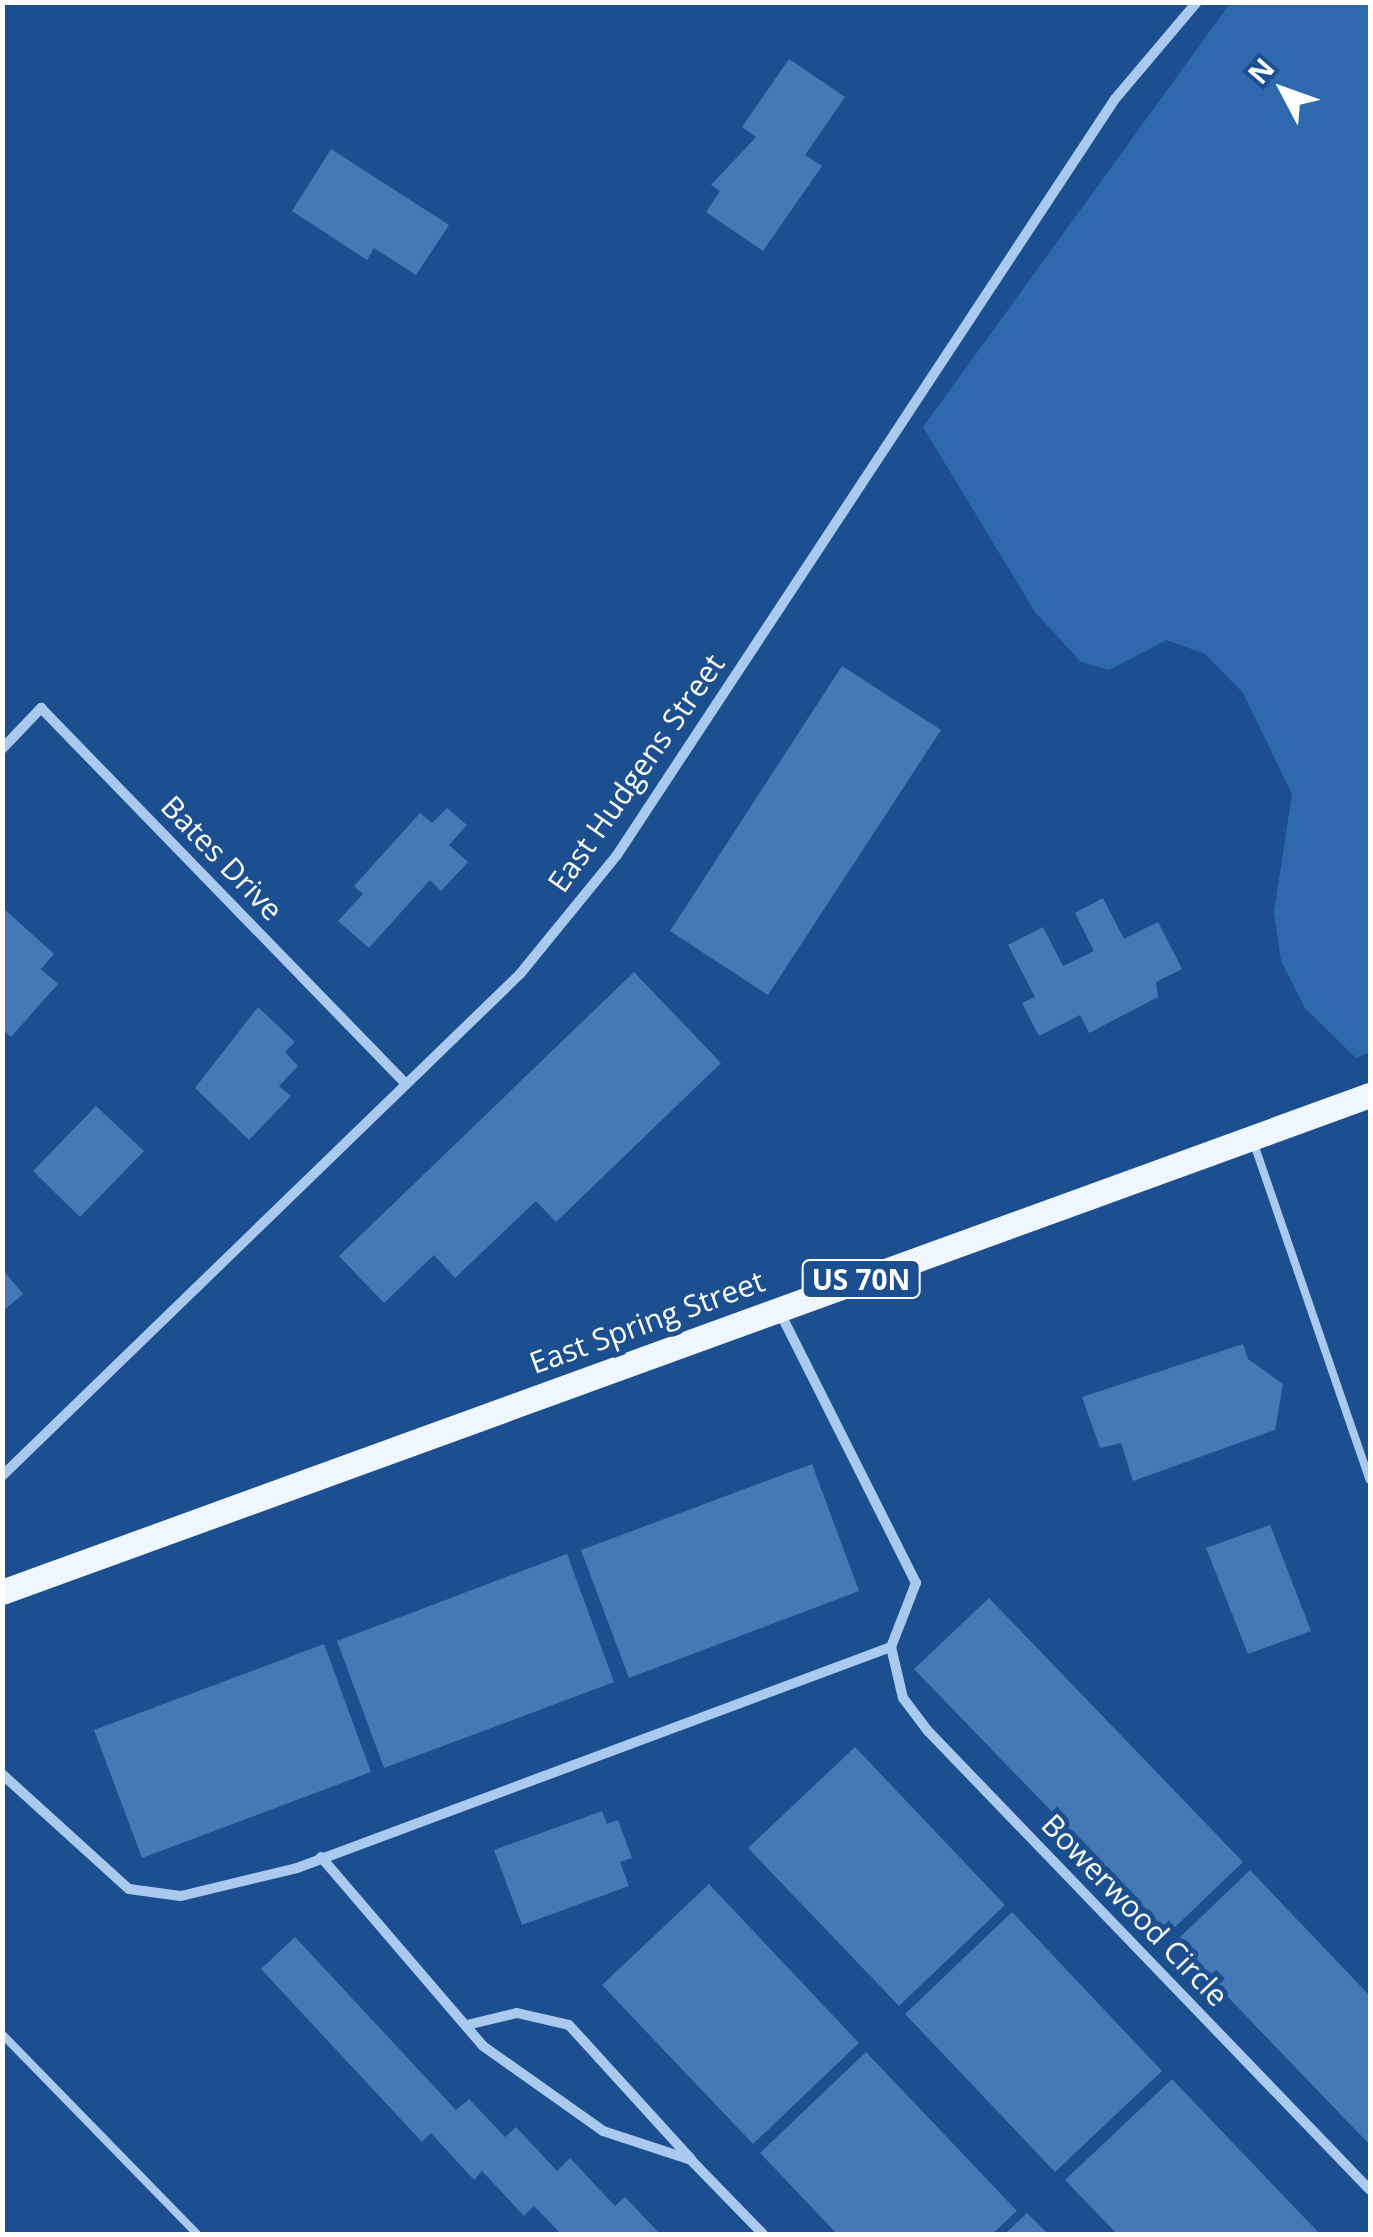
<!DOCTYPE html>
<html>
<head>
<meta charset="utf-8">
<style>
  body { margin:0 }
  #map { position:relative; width:1373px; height:2237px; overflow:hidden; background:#1b4f8f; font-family:"Open Sans",sans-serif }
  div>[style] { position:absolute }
  .green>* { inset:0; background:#2e69ad }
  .building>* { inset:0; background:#4478b7 }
  .lane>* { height:8px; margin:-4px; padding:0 4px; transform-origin:4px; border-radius:4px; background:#a9c9ee }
  .street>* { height:10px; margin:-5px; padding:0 5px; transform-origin:5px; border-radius:5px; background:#a9c9ee }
  .primary>* { height:25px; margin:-12.5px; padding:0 12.5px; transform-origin:12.5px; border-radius:12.5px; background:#f0f6ff }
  span { translate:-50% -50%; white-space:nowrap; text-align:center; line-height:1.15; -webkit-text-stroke:10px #1b4f8f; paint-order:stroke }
  .shield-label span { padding:2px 8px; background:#1b4f8f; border:2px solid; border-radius:8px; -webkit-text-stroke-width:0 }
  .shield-label { font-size:28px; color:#fff; font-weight:700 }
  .street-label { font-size:30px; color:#fff }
  .frame { position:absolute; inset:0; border:5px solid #fff; pointer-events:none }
  .north { position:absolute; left:1233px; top:40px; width:100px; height:100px; -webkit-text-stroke:8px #1b4f8f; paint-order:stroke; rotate:311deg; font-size:28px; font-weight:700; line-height:40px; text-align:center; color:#fff }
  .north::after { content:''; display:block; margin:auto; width:35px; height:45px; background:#fff; clip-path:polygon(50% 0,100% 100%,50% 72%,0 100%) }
</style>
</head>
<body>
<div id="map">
  <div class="green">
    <i style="clip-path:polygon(1231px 2px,1370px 3px,1370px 1052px,1356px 1058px,1305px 1008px,1281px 961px,1274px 912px,1292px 794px,1243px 693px,1205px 654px,1167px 640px,1109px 670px,1081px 662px,1035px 612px,923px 427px)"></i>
  </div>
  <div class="building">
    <i style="clip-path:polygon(789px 59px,845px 97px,805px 155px,822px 166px,763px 251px,706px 212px,720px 191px,711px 185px,756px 137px,742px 127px)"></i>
    <i style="clip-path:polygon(331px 149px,449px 225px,416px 275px,374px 248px,367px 260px,292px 211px)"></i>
    <i style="clip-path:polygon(842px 666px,941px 730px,768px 995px,670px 931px)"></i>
    <i style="clip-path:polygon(447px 808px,467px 825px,449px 845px,468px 862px,441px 891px,430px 880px,369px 948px,338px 921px,363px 894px,354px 886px,420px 813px,432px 823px)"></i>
    <i style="clip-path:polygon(1103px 898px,1124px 939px,1158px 922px,1182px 969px,1156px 982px,1158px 997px,1089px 1033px,1080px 1015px,1039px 1036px,1022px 1003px,1035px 997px,1008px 945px,1043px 927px,1063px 966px,1094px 951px,1075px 913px)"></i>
    <i style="clip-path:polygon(2px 907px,54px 954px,41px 969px,58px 984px,11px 1037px,2px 1029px)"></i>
    <i style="clip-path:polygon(634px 972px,721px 1063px,556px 1222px,536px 1201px,455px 1278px,434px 1255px,384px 1303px,339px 1256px)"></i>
    <i style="clip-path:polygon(258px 1007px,295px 1042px,285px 1052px,298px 1066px,279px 1086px,291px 1096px,249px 1140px,195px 1088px)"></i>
    <i style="clip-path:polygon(96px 1106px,144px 1151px,80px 1217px,33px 1171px)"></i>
    <i style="clip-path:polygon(2px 1269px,23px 1294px,2px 1312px)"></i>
    <i style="clip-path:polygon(1243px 1344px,1248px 1359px,1283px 1384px,1275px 1430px,1133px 1481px,1121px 1443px,1100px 1448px,1082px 1397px)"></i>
    <i style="clip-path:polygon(812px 1464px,859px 1591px,629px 1678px,581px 1550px)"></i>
    <i style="clip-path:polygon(1270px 1525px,1311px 1631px,1248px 1654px,1206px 1548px)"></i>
    <i style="clip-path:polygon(567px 1554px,614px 1682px,384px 1768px,337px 1641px)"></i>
    <i style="clip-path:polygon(989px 1598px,1243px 1862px,1169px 1933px,914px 1669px)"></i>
    <i style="clip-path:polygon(324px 1644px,371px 1772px,142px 1858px,94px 1730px)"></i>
    <i style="clip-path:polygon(855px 1747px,1005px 1905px,899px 2006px,748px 1848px)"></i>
    <i style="clip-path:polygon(602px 1811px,607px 1824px,618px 1820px,632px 1858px,620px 1862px,629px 1886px,522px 1925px,494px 1850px)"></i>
    <i style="clip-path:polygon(1250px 1870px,1370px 1996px,1370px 2145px,1175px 1942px)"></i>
    <i style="clip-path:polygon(709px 1884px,859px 2043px,753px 2144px,602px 1985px)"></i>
    <i style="clip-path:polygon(1012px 1912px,1162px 2071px,1055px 2172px,905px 2014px)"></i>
    <i style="clip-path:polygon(295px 1937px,456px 2110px,469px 2099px,505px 2137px,516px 2127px,557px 2171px,570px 2158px,615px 2206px,625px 2197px,660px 2234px,561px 2234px,534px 2206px,524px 2216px,482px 2171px,474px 2180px,431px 2133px,422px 2142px,261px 1969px)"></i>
    <i style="clip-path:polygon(866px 2052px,1017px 2211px,992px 2234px,837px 2234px,760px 2153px)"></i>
    <i style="clip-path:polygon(1172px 2079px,1320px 2234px,1117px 2234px,1065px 2180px)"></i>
    <i style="clip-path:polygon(1027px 2213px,1048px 2234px,1005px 2234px)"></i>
  </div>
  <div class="lane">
    <i style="left:1254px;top:1144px;width:355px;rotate:71deg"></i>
    <i style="left:2px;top:2034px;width:279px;rotate:45.7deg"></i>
  </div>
  <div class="street">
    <i style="left:2px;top:749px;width:57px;rotate:-46.4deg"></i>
    <i style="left:41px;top:708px;width:524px;rotate:45.85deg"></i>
    <i style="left:2px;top:1476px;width:721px;rotate:-44.1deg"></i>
    <i style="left:520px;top:974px;width:154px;rotate:-50.8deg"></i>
    <i style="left:617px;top:855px;width:905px;rotate:-56.63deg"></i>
    <i style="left:1115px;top:99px;width:127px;rotate:-49.8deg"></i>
    <i style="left:891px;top:1647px;width:52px;rotate:76.8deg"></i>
    <i style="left:903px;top:1698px;width:41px;rotate:52.9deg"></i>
    <i style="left:928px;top:1731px;width:637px;rotate:46.08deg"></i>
    <i style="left:2px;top:1774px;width:171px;rotate:42.2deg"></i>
    <i style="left:129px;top:1889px;width:52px;rotate:7.7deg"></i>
    <i style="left:181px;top:1896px;width:119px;rotate:-13.6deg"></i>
    <i style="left:297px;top:1868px;width:634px;rotate:-20.41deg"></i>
    <i style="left:891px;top:1647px;width:69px;rotate:-68.7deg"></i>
    <i style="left:916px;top:1583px;width:302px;rotate:-116.7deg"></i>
    <i style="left:321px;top:1857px;width:249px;rotate:49.4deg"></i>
    <i style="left:483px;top:2046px;width:147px;rotate:35.3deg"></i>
    <i style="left:603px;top:2131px;width:93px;rotate:18.2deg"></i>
    <i style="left:691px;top:2160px;width:103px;rotate:45.8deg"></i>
    <i style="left:467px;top:2025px;width:51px;rotate:-13.5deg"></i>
    <i style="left:517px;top:2013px;width:53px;rotate:13deg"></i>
    <i style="left:569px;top:2025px;width:181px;rotate:47.7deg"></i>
  </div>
  <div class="primary">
    <i style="left:2px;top:1592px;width:1455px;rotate:-19.97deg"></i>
  </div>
  <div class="shield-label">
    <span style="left:861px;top:1279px">US 70N</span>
  </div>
  <div class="street-label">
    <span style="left:636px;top:773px;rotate:-55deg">East Hudgens Street</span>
    <span style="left:222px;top:858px;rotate:46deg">Bates Drive</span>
    <span style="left:647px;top:1322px;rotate:-20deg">East Spring Street</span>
    <span style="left:1135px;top:1910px;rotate:46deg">Bowerwood Circle</span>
  </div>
  <div class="frame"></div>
  <div class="north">N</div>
</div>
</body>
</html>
